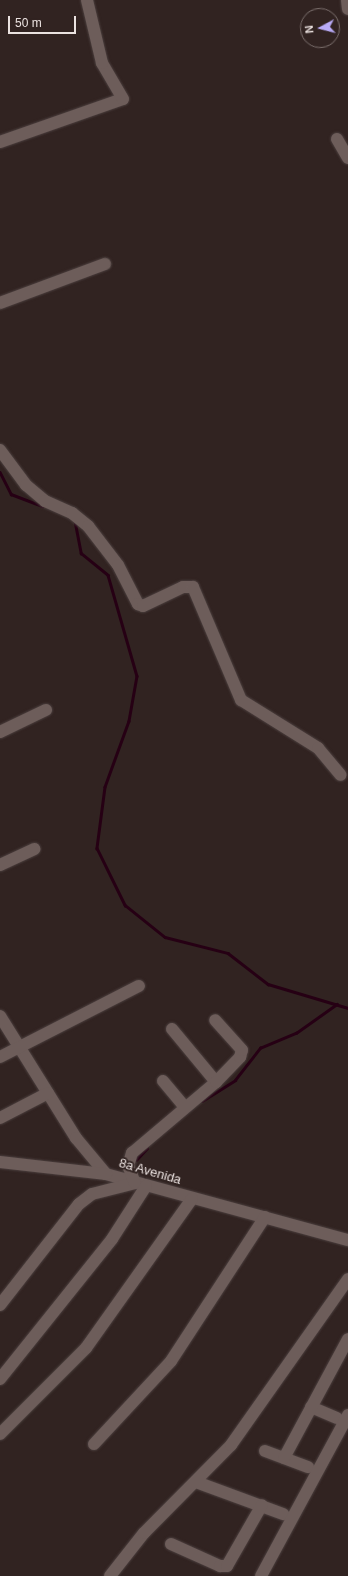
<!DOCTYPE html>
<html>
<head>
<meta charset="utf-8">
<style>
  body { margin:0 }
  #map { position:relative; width:348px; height:1576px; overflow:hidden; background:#312321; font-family:Arial,sans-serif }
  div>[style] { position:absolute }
  .stream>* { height:2.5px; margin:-1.25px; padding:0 1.25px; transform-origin:1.25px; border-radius:1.25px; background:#260014 }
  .roads { filter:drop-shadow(0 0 1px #4b3f3e) drop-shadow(0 0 1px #4b3f3e) }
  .minor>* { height:12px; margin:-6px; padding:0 6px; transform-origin:6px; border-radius:6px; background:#6d5d5a }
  span { translate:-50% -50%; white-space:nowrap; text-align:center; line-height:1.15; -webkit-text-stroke:3.5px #312321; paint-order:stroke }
  .street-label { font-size:13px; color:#ebe2e0 }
  .north { position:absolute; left:300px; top:8px; width:40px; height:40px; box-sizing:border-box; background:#312321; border:1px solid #7b6f6d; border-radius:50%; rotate:263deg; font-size:11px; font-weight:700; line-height:16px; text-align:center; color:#ebe2e0 }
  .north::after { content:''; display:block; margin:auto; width:14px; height:18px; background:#b9abf7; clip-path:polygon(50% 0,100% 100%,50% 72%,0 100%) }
  .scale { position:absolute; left:8px; top:16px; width:68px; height:18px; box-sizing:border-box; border:2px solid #ebe2e0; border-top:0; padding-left:5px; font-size:12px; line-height:14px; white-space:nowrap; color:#ebe2e0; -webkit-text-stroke:3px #312321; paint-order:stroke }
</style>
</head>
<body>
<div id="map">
  <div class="stream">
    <i style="left:0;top:472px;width:25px;rotate:63deg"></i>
    <i style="left:11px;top:494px;width:34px;rotate:21deg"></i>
    <i style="left:75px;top:521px;width:33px;rotate:79deg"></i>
    <i style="left:81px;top:553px;width:35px;rotate:39deg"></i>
    <i style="left:108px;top:575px;width:105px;rotate:74deg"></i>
    <i style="left:137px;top:676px;width:46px;rotate:100.1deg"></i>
    <i style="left:129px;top:721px;width:70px;rotate:110deg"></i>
    <i style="left:105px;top:787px;width:62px;rotate:97.5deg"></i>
    <i style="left:97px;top:848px;width:64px;rotate:63.8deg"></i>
    <i style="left:125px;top:905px;width:51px;rotate:38.7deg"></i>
    <i style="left:165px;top:937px;width:65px;rotate:14.3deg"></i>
    <i style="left:228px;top:953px;width:51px;rotate:37.8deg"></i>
    <i style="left:268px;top:984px;width:84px;rotate:16.7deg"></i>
    <i style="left:202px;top:1101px;width:39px;rotate:-32deg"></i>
    <i style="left:235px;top:1080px;width:41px;rotate:-52deg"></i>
    <i style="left:260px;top:1048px;width:39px;rotate:-23deg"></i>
    <i style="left:296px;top:1033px;width:50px;rotate:-35.3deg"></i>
    <i style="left:136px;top:1160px;width:16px;rotate:-47deg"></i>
  </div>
  <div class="roads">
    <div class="minor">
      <i style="left:347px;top:0;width:9px;rotate:84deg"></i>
      <i style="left:337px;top:139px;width:22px;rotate:60deg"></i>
      <i style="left:0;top:142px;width:130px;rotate:-19.3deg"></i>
      <i style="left:123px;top:99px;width:42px;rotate:-120.3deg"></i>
      <i style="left:102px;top:63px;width:65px;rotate:-103.4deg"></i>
      <i style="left:0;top:303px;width:112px;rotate:-20.4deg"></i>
      <i style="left:0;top:450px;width:44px;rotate:53.4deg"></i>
      <i style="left:26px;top:485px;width:25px;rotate:40deg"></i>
      <i style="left:45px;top:501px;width:30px;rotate:24deg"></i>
      <i style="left:72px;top:513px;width:21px;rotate:39deg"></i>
      <i style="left:88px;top:526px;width:49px;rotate:52.4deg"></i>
      <i style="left:118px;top:565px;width:44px;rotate:62.9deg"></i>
      <i style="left:138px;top:604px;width:5px;rotate:22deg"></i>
      <i style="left:143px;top:606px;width:44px;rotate:-25.4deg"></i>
      <i style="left:183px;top:587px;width:10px"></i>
      <i style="left:193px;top:587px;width:123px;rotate:67deg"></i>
      <i style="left:241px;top:700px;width:91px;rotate:31.9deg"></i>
      <i style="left:318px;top:748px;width:35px;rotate:50deg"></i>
      <i style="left:0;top:732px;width:51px;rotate:-25.6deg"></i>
      <i style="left:0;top:865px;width:38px;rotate:-25deg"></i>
      <i style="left:0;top:1016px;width:144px;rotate:58.1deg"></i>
      <i style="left:76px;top:1138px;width:47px;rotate:50.2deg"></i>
      <i style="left:106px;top:1174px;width:251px;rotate:15.3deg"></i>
      <i style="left:172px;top:1029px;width:69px;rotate:50.3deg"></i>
      <i style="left:0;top:1057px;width:156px;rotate:-27.1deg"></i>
      <i style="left:163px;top:1081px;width:34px;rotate:50deg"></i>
      <i style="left:0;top:1118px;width:54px;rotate:-27.5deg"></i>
      <i style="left:0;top:1162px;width:107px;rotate:6.5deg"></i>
      <i style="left:0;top:1305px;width:128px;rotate:-52deg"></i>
      <i style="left:79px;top:1204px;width:16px;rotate:-38deg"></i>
      <i style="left:92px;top:1194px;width:44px;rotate:-14.3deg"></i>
      <i style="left:135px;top:1183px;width:18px;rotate:-112deg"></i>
      <i style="left:128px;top:1166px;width:14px;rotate:-73deg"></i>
      <i style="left:132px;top:1153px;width:110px;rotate:-40.2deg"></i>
      <i style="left:216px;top:1082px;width:35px;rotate:-46deg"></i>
      <i style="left:240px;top:1057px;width:7px;rotate:-74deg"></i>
      <i style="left:242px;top:1050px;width:40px;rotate:-132deg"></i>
      <i style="left:0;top:1379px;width:179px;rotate:-51.3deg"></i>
      <i style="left:112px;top:1239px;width:63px;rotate:-57.3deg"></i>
      <i style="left:311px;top:1407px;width:28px;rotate:23deg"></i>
      <i style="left:0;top:1434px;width:122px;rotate:-45deg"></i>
      <i style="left:86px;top:1348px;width:183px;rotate:-54.6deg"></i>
      <i style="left:94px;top:1444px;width:113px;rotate:-47.1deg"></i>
      <i style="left:171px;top:1361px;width:172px;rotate:-56.9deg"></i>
      <i style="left:265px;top:1451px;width:46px;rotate:20.4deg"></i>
      <i style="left:284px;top:1458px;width:135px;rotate:-61.7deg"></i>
      <i style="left:196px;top:1482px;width:93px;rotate:20.2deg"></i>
      <i style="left:171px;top:1544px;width:54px;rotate:24.2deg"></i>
      <i style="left:220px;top:1566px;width:7px"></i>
      <i style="left:227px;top:1566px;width:70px;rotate:-60.2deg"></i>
      <i style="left:110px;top:1576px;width:55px;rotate:-51.7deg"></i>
      <i style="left:144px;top:1533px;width:124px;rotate:-45.3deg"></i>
      <i style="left:231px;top:1445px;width:203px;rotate:-54.8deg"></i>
      <i style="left:261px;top:1576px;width:183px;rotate:-61.6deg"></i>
    </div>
  </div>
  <div class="street-label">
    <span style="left:150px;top:1172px;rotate:16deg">8a Avenida</span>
  </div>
  <div class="north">N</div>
  <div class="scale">50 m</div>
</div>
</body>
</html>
